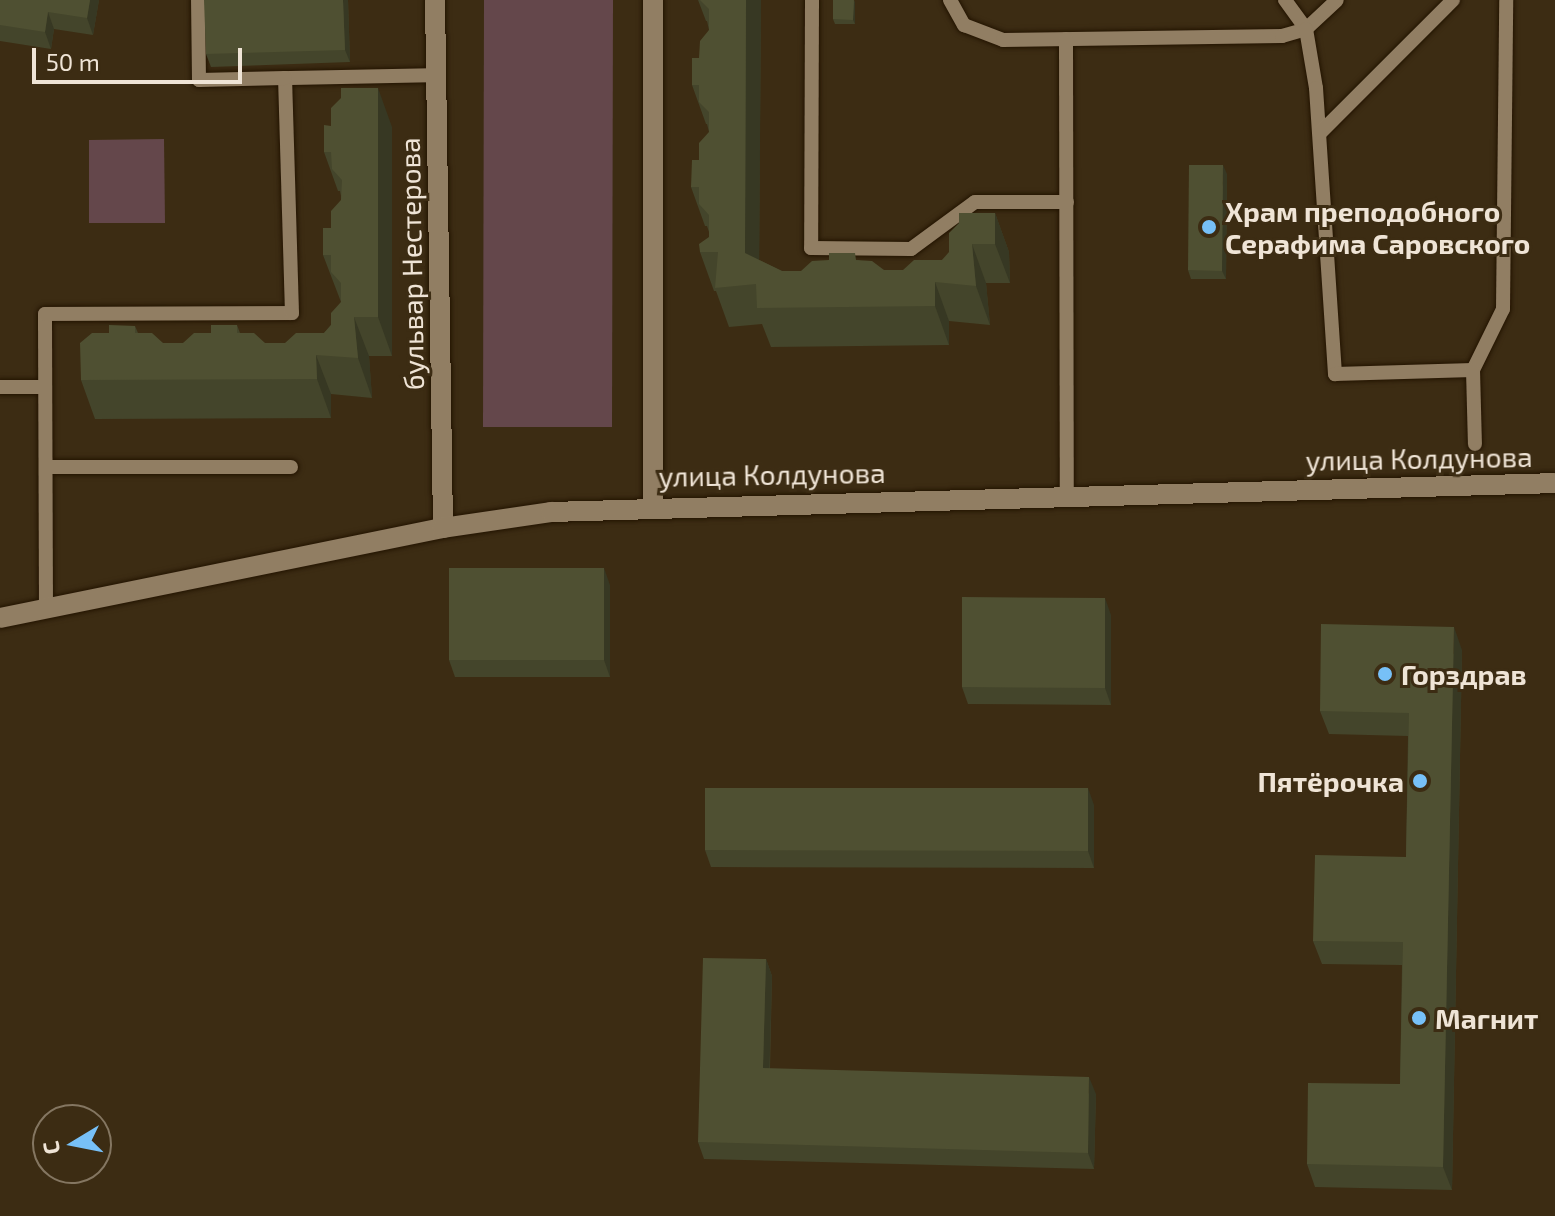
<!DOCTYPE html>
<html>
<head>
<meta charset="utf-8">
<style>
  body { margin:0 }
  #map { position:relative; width:1555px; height:1216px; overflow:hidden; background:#3c2c13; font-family:"Exo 2",sans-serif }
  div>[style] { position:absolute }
  .green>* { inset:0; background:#64474b }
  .roads { filter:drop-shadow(0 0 2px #231400) drop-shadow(0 0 2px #231400) }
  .service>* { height:14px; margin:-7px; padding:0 7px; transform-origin:7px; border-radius:7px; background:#917e63 }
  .minor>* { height:20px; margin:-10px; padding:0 10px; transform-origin:10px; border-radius:10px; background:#917e63 }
  .wall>* { inset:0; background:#44452b }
  .shaded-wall>* { inset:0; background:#373823 }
  .building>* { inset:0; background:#4f5032 }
  .dots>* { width:22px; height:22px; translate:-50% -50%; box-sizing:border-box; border:4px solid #3c2c13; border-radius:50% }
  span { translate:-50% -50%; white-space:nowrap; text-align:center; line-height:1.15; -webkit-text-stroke:6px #3c2c13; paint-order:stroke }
  .poi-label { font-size:28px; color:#efe4d6; font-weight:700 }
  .left { translate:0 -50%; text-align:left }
  .right { translate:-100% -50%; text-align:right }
  .street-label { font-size:28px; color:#efe4d6 }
  .north { position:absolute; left:32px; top:1104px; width:80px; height:80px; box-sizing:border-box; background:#3c2c13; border:2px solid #847661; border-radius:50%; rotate:260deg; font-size:22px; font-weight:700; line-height:32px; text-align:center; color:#efe4d6 }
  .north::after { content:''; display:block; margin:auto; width:28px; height:36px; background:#77c0f7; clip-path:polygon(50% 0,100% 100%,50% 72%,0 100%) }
  .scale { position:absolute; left:32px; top:48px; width:210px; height:36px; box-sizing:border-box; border:4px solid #efe4d6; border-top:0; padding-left:10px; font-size:24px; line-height:28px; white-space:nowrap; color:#efe4d6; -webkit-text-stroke:6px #3c2c13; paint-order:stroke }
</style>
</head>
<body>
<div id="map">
  <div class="green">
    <i style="clip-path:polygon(484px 0,613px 0,612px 427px,483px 427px)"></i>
    <i style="clip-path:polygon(164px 139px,165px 223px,89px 223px,89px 140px)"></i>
  </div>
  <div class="roads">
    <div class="service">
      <i style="left:812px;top:0;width:248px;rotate:90.2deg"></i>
      <i style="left:811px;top:248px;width:100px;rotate:0.6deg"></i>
      <i style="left:911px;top:249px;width:79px;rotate:-36.3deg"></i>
      <i style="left:975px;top:202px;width:92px"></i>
      <i style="left:950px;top:0;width:29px;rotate:61deg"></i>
      <i style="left:964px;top:25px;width:42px;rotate:21deg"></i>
      <i style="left:1003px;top:40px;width:279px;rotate:-0.8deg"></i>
      <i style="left:1282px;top:36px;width:25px;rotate:-16deg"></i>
      <i style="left:1306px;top:29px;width:42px;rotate:-43.1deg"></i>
      <i style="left:1285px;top:0;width:36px;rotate:54deg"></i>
      <i style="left:1306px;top:29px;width:60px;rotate:80.4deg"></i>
      <i style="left:1316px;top:88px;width:287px;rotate:86.2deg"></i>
      <i style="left:1335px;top:374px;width:138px;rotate:-1.7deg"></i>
      <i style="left:1473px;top:370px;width:68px;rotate:-63.8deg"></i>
      <i style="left:1503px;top:309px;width:309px;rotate:-89.4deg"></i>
      <i style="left:1066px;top:39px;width:456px;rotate:89.9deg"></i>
      <i style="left:285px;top:78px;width:151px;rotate:-1.1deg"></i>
      <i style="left:1320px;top:133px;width:188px;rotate:-45deg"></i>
      <i style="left:1473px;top:370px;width:74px;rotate:88.5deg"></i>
      <i style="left:0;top:387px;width:45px"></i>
      <i style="left:46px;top:467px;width:245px"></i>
      <i style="left:46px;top:608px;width:294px;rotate:-90.2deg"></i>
      <i style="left:45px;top:314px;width:247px;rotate:-0.2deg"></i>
      <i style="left:292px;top:313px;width:235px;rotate:-91.7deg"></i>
      <i style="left:285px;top:78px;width:86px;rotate:178.7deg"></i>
      <i style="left:199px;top:80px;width:80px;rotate:-90.7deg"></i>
    </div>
    <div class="minor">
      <i style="left:435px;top:0;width:528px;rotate:89.13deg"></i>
      <i style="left:653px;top:505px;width:505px;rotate:-90deg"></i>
      <i style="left:0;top:618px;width:452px;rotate:-11.5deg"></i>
      <i style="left:443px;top:528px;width:109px;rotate:-8.4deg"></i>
      <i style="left:551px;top:512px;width:1004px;rotate:-1.65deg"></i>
    </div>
  </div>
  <div class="wall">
    <i style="clip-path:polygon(0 0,99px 0,93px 35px,54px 29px,51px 49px,0 41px)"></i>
    <i style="clip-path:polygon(348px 0,350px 62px,211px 67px,206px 54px)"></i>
    <i style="clip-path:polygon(698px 0,761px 0,759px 260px,782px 271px,801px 271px,858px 260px,884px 270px,903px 270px,942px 260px,995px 213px,1009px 252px,1010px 283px,986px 283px,990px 325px,949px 321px,949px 345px,771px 347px,762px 324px,729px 327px,716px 291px,714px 291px,700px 252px,709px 237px,709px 232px,707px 226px,705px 226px,691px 187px,709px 132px,707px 124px,706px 124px,692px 85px,699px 58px,709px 30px,707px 21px,706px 21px)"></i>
    <i style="clip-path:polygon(854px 0,855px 4px,855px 24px,835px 24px,833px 19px)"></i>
    <i style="clip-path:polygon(392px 127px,392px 356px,369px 356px,372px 398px,331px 394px,331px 418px,95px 419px,81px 380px,109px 333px,135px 326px,138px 333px,163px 343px,183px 343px,211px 333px,237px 325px,240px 333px,265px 343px,285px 343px,324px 333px,331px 325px,341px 302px,323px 255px,331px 228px,341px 200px,341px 196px,340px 191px,338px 191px,324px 152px)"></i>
    <i style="clip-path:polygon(1227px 174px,1226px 279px,1191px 279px,1188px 270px)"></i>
    <i style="clip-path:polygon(610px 585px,610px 677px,455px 677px,449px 660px)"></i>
    <i style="clip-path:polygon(1111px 615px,1111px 705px,968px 704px,962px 687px)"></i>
    <i style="clip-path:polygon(1462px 650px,1452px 1190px,1315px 1187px,1307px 1164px,1400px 1084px,1402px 965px,1322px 964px,1313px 941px,1406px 857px,1408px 736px,1329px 734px,1320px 711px)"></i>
    <i style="clip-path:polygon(1094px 805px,1094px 868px,711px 867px,705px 850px)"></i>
    <i style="clip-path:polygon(766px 959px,772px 976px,770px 1069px,1096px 1094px,1094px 1169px,704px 1159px,698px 1142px)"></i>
  </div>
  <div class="shaded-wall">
    <i style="clip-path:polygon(90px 0,99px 0,93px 35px,87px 18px)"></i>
    <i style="clip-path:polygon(343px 0,348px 0,350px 62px,345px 50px)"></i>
    <i style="clip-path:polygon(746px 0,761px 0,759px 292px,745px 253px)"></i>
    <i style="clip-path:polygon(854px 0,855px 4px,855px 24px,853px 20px)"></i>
    <i style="clip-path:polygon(48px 12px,54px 29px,51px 49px,45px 32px)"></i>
    <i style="clip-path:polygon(378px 88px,392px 127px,392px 356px,378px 317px)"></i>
    <i style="clip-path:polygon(1223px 165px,1227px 174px,1226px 279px,1222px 271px)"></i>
    <i style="clip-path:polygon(995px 213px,1009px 252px,1010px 283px,995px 244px)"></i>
    <i style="clip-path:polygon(972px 244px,986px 283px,990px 325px,976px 286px)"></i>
    <i style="clip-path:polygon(935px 282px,949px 321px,949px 345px,935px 306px)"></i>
    <i style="clip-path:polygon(354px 317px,369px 356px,372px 398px,358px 358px)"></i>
    <i style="clip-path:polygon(316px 355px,331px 394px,331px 418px,317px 379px)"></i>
    <i style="clip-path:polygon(604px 568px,610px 585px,610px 677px,604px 660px)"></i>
    <i style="clip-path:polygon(1105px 598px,1111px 615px,1111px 705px,1105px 688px)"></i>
    <i style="clip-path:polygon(1454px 627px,1462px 650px,1452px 1190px,1443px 1167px)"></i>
    <i style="clip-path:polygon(1088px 788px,1094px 805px,1094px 868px,1088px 851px)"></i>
    <i style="clip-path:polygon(766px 959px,772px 976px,769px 1085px,763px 1068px)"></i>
    <i style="clip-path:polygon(1089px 1077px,1096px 1094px,1094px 1169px,1088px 1153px)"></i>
  </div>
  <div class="building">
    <i style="clip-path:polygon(0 0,90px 0,87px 18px,48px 12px,45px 32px,0 25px)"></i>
    <i style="clip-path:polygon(204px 0,343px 0,345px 50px,206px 54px)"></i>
    <i style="clip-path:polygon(700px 0,746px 0,745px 253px,782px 271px,801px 271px,812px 261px,829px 260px,829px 253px,855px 253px,856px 260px,872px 261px,884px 270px,903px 270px,914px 260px,942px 260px,949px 252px,949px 233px,959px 223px,959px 213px,995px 213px,995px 244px,972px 244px,976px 286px,935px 282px,935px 306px,757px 308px,756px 284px,715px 288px,718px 252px,700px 252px,699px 244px,709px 237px,709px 215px,699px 204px,699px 187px,691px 187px,692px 160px,699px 160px,699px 143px,709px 132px,709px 112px,699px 102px,699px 85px,692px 85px,692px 58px,699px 58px,700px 41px,709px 30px,709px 9px)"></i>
    <i style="clip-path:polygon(833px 0,854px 0,853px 20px,833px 19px)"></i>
    <i style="clip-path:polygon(341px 88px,378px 88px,378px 317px,354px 317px,358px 358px,316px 355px,317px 379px,81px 380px,80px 343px,92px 333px,109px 333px,109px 325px,135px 326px,135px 333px,152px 333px,163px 343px,183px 343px,194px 333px,211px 333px,211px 325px,237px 325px,237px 333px,254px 333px,265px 343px,285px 343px,296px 333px,324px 333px,331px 325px,331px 313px,341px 302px,341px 283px,331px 272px,331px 255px,323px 255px,323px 228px,331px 228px,331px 211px,341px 200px,342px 180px,332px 169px,331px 152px,324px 152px,324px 125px,331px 126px,331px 108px,341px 98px)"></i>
    <i style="clip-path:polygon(1189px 165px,1223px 165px,1222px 271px,1188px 270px)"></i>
    <i style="clip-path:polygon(449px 568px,604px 568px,604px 660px,449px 660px)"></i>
    <i style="clip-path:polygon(962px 597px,1105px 598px,1105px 688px,962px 687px)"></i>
    <i style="clip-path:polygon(1321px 624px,1454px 627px,1443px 1167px,1307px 1164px,1308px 1083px,1400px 1084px,1403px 942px,1313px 941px,1315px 855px,1406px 857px,1409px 713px,1320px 711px)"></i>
    <i style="clip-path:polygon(705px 788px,1088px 788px,1088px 851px,705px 850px)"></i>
    <i style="clip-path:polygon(703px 958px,766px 959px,763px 1068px,1089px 1077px,1088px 1153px,698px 1142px)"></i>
  </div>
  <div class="dots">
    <i style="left:1209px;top:227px;background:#77c0f7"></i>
    <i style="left:1385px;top:674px;background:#77c0f7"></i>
    <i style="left:1420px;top:781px;background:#77c0f7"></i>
    <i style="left:1419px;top:1018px;background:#77c0f7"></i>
  </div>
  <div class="poi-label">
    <span class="left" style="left:1225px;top:227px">Храм преподобного<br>Серафима Саровского</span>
    <span class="left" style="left:1401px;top:674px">Горздрав</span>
    <span class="right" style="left:1404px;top:781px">Пятёрочка</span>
    <span class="left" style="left:1435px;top:1018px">Магнит</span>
  </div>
  <div class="street-label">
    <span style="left:411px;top:264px;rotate:-91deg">бульвар Нестерова</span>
    <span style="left:1419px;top:458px;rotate:-1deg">улица Колдунова</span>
    <span style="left:772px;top:474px;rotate:-1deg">улица Колдунова</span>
  </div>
  <div class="north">С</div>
  <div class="scale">50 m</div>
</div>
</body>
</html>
